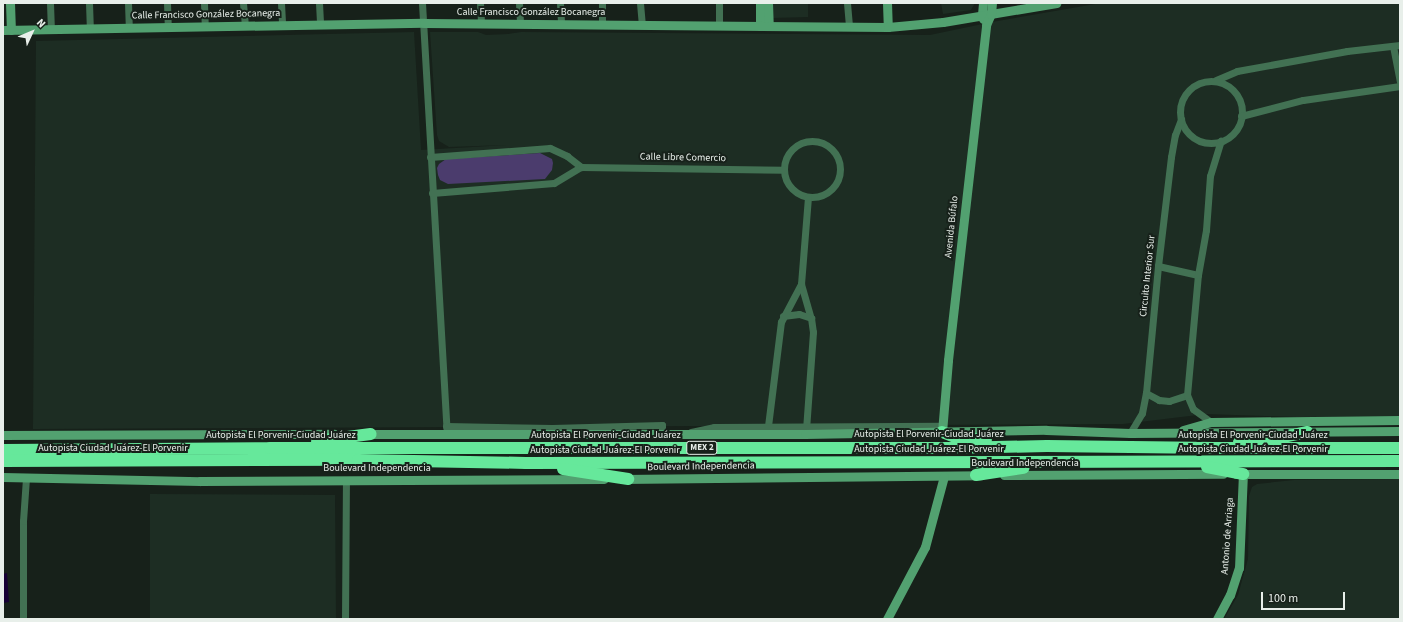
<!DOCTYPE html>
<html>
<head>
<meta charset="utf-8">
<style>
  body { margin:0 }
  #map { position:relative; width:1403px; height:622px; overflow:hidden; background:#17211a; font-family:"Source Sans 3",sans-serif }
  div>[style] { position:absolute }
  .built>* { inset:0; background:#1d2d23 }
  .green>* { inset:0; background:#4b3c6d }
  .water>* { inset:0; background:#160034 }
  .street>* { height:7px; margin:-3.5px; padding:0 3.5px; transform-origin:3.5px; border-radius:3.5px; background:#427153 }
  .street>.ring { margin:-3.5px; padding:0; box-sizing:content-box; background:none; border:7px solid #427153; border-radius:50% }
  .secondary>* { height:9px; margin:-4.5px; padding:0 4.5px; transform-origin:4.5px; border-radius:4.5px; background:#52a170 }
  .highway>* { height:12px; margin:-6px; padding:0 6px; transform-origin:6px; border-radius:6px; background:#66e89b }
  span { translate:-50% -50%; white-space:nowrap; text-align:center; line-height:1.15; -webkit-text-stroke:4px #17211a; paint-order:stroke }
  .shield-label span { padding:1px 3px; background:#17211a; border:1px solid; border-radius:3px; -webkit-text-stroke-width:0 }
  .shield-label { font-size:9px; color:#e8efea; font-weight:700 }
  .street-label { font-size:10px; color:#e8efea }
  .frame { position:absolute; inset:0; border:4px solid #e8efea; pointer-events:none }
  .north { position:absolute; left:12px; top:12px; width:40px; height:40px; -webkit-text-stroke:3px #17211a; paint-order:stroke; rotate:46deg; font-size:11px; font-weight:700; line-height:16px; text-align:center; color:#e8efea }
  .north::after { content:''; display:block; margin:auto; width:14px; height:18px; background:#e8efea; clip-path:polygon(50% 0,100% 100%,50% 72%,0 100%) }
  .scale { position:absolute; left:1261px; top:592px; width:84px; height:18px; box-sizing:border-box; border:2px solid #e8efea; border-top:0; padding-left:5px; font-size:12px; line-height:14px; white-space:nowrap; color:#e8efea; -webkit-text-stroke:3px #17211a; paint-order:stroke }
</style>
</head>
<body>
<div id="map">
  <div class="built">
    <i style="clip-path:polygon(772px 3px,808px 3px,808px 17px,772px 18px)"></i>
    <i style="clip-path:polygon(941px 3px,975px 3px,971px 10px,943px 14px)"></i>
    <i style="clip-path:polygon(1101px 3px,1400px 3px,1400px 416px,1297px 417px,1206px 414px,1123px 424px,33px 429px,36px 41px,414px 32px,421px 150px,507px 145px,449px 147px,439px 141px,437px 135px,430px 32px,478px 32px,486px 35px,508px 34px,521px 32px,930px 35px,992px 22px)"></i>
    <i style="clip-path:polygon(1400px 479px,1400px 619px,1224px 619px,1238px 595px,1248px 559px,1249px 496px,1252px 487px,1257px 484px,1294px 480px)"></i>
    <i style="clip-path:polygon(150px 494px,335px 495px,336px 619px,150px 619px)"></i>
  </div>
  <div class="green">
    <i style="clip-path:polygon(540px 153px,552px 159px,553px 163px,552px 170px,545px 179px,448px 184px,440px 180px,438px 175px,437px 168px,439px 164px,446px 159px)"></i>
  </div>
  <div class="water">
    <i style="clip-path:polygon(7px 573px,9px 602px,3px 603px,3px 574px)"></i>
  </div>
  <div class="street">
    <i style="left:50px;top:3px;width:26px;rotate:88deg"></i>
    <i style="left:89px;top:3px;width:25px;rotate:88deg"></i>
    <i style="left:128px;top:3px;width:25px;rotate:88deg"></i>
    <i style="left:167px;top:3px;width:24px;rotate:88deg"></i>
    <i style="left:204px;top:3px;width:23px;rotate:88deg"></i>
    <i style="left:243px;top:3px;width:22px;rotate:85deg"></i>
    <i style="left:281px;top:3px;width:22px;rotate:87deg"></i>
    <i style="left:319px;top:3px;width:22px;rotate:87deg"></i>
    <i style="left:422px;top:3px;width:432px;rotate:86.7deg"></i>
    <i style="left:480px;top:3px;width:21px;rotate:87deg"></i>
    <i style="left:519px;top:3px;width:21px;rotate:87deg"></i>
    <i style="left:560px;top:3px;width:22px;rotate:87deg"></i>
    <i style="left:602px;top:3px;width:22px;rotate:90deg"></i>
    <i style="left:640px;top:3px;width:22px;rotate:85deg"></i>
    <i style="left:719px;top:3px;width:23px;rotate:90deg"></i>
    <i style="left:847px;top:3px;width:24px;rotate:85deg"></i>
    <i style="left:1393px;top:46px;width:37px;rotate:79deg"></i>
    <i style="left:1216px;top:80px;width:23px;rotate:-23deg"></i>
    <i style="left:1237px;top:71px;width:112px;rotate:-10.3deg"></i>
    <i style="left:1347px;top:51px;width:53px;rotate:-6.5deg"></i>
    <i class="ring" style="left:1180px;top:81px;width:55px;height:55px"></i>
    <i style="left:1241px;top:116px;width:64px;rotate:-14.5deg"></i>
    <i style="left:1303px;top:100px;width:98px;rotate:-8.2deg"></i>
    <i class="ring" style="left:784px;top:141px;width:49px;height:49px"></i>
    <i style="left:430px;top:157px;width:120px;rotate:-4.3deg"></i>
    <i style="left:550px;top:148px;width:19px;rotate:25deg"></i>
    <i style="left:567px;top:156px;width:18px;rotate:38deg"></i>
    <i style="left:432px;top:193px;width:122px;rotate:-4.7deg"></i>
    <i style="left:554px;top:183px;width:31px;rotate:-31deg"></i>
    <i style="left:581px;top:167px;width:203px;rotate:0.8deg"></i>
    <i style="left:1158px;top:266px;width:41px;rotate:12.7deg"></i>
    <i style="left:801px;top:284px;width:35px;rotate:74deg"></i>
    <i style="left:811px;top:318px;width:14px;rotate:82deg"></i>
    <i style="left:813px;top:332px;width:98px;rotate:94.1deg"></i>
    <i style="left:783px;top:316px;width:16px;rotate:-7deg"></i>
    <i style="left:799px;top:314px;width:13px;rotate:18deg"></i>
    <i style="left:1146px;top:393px;width:15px;rotate:28deg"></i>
    <i style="left:1159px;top:400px;width:10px;rotate:6deg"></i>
    <i style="left:1169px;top:401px;width:19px;rotate:-18deg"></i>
    <i style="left:1211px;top:422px;width:22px;rotate:-144deg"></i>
    <i style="left:1193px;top:409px;width:15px;rotate:-113deg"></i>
    <i style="left:1187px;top:395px;width:121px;rotate:-84.8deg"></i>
    <i style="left:1198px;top:275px;width:46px;rotate:-79.9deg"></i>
    <i style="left:1206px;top:230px;width:54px;rotate:-85.8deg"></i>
    <i style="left:1210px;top:176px;width:37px;rotate:-73deg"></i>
    <i style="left:446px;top:426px;width:106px;rotate:1.1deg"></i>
    <i style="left:552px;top:428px;width:110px;rotate:-1.6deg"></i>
    <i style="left:662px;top:425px;width:9px;rotate:90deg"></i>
    <i style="left:768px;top:426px;width:105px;rotate:-82.9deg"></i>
    <i style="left:781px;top:322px;width:43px;rotate:-62.2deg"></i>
    <i style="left:801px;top:284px;width:87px;rotate:-85.4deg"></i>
    <i style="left:691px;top:432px;width:24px;rotate:-12deg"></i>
    <i style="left:714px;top:427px;width:228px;rotate:-0.3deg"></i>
    <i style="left:1130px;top:433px;width:23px;rotate:-59deg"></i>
    <i style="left:1142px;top:413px;width:20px;rotate:-79deg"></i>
    <i style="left:1146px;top:393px;width:128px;rotate:-84.6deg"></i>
    <i style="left:1158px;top:266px;width:110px;rotate:-83.2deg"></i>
    <i style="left:1171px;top:157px;width:22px;rotate:-80deg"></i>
    <i style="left:1175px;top:135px;width:17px;rotate:-69deg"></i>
    <i style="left:23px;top:619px;width:98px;rotate:-90deg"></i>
    <i style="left:23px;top:521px;width:43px;rotate:-86deg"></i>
    <i style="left:345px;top:619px;width:138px;rotate:-89.6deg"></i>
  </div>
  <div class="secondary">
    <i style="left:10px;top:3px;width:27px;rotate:88deg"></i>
    <i style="left:760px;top:3px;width:23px;rotate:90deg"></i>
    <i style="left:768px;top:3px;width:23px;rotate:88deg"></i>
    <i style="left:887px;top:3px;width:24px;rotate:88deg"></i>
    <i style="left:983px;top:3px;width:12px;rotate:95deg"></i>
    <i style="left:982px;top:15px;width:4px;rotate:76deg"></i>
    <i style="left:3px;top:30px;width:421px;rotate:-1deg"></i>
    <i style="left:424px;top:23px;width:464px;rotate:0.5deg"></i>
    <i style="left:888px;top:27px;width:55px;rotate:-5.2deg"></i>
    <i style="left:943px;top:22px;width:115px;rotate:-9.5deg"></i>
    <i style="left:1183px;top:430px;width:29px;rotate:-16deg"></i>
    <i style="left:1211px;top:422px;width:189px;rotate:-0.6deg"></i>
    <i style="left:942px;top:432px;width:72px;rotate:-85.2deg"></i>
    <i style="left:948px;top:360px;width:337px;rotate:-83.5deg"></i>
    <i style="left:986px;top:25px;width:12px;rotate:-66deg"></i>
    <i style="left:991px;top:14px;width:11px;rotate:-85deg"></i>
    <i style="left:364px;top:434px;width:441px"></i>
    <i style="left:805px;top:434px;width:241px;rotate:-1deg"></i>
    <i style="left:1046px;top:430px;width:84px;rotate:2deg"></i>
    <i style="left:1130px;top:433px;width:270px;rotate:-0.4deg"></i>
    <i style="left:3px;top:435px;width:331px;rotate:-0.2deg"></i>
    <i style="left:1236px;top:474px;width:164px"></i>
    <i style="left:1004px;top:475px;width:219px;rotate:-0.3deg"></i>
    <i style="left:3px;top:477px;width:197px;rotate:1.2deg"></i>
    <i style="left:200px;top:481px;width:404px;rotate:-0.3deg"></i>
    <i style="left:622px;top:479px;width:359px;rotate:-0.6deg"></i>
    <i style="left:887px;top:619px;width:81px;rotate:-62.2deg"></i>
    <i style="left:925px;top:547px;width:73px;rotate:-75deg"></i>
    <i style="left:1217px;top:619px;width:27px;rotate:-62deg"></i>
    <i style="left:1230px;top:595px;width:28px;rotate:-72deg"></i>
    <i style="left:1239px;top:568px;width:94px;rotate:-87.6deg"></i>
  </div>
  <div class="highway">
    <i style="left:942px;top:432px;width:17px;rotate:21deg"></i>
    <i style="left:958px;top:438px;width:28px;rotate:4deg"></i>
    <i style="left:317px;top:441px;width:54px;rotate:-7.4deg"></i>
    <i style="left:1239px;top:442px;width:40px;rotate:-5.7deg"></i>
    <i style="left:1279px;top:438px;width:29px;rotate:-12deg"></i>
    <i style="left:3px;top:450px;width:267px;rotate:-0.4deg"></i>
    <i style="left:270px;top:448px;width:682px"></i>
    <i style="left:952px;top:448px;width:95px;rotate:-1.2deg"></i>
    <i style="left:1047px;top:446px;width:167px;rotate:0.7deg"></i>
    <i style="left:1214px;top:448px;width:186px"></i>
    <i style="left:3px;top:461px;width:355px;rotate:-0.2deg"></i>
    <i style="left:358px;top:460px;width:168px;rotate:1deg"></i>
    <i style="left:526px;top:463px;width:874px;rotate:-0.13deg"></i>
    <i style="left:1207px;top:467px;width:37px;rotate:11deg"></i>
    <i style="left:563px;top:469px;width:66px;rotate:8.7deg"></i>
    <i style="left:976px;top:475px;width:48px;rotate:-8.5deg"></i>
  </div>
  <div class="shield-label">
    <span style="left:702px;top:448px">MEX 2</span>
  </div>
  <div class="street-label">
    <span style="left:531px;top:13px">Calle Francisco González Bocanegra</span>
    <span style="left:206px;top:15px;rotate:-1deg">Calle Francisco González Bocanegra</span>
    <span style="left:683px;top:158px;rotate:1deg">Calle Libre Comercio</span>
    <span style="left:952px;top:227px;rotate:-84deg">Avenida Búfalo</span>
    <span style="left:1148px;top:276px;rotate:-84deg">Circuito Interior Sur</span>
    <span style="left:929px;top:435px">Autopista El Porvenir-Ciudad Juárez</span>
    <span style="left:281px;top:436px">Autopista El Porvenir-Ciudad Juárez</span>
    <span style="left:606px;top:436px">Autopista El Porvenir-Ciudad Juárez</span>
    <span style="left:1253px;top:436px">Autopista El Porvenir-Ciudad Juárez</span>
    <span style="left:113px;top:449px">Autopista Ciudad Juárez-El Porvenir</span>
    <span style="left:929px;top:450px">Autopista Ciudad Juárez-El Porvenir</span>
    <span style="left:1253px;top:450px">Autopista Ciudad Juárez-El Porvenir</span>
    <span style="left:605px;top:451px">Autopista Ciudad Juárez-El Porvenir</span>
    <span style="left:1025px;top:464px">Boulevard Independencia</span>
    <span style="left:701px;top:467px;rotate:-1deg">Boulevard Independencia</span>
    <span style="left:377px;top:469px">Boulevard Independencia</span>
    <span style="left:1228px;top:536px;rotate:-86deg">Antonio de Arriaga</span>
  </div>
  <div class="frame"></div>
  <div class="north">N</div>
  <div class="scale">100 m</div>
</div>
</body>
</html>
